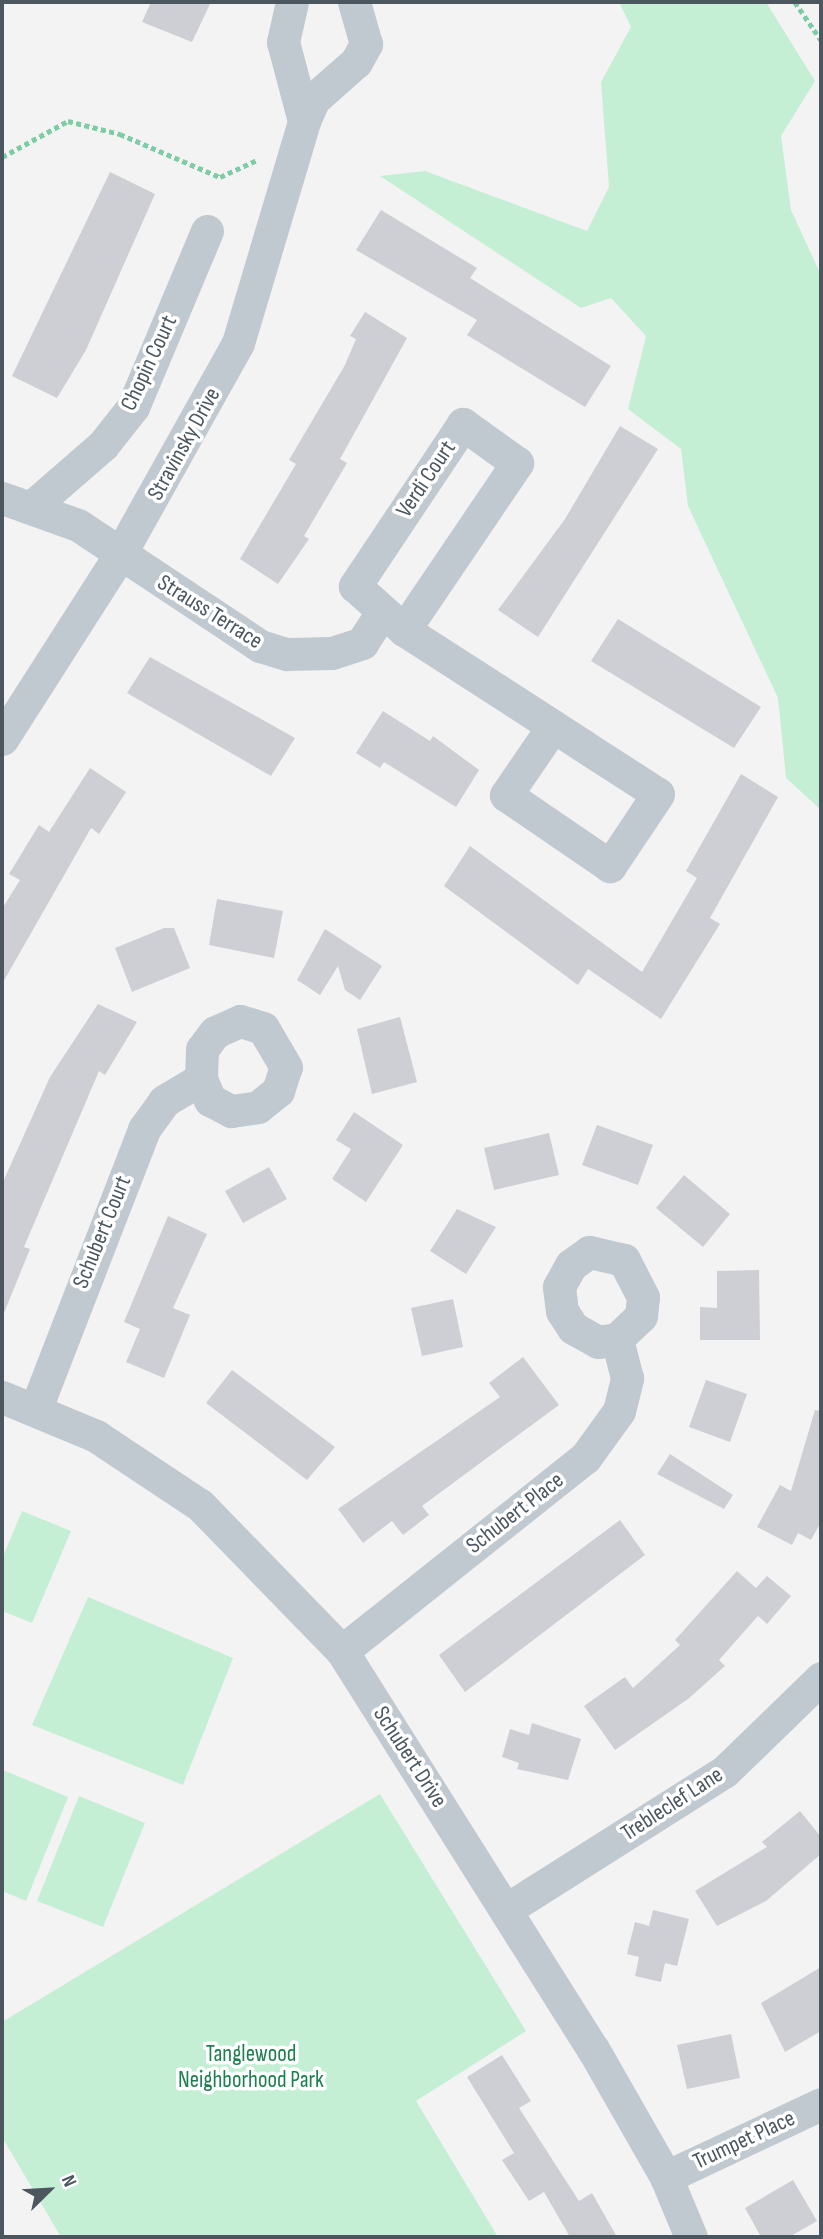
<!DOCTYPE html>
<html>
<head>
<meta charset="utf-8">
<style>
  body { margin:0 }
  #map { position:relative; width:823px; height:2239px; overflow:hidden; background:#f4f3f3; font-family:"Sofia Sans Condensed",sans-serif }
  div>[style] { position:absolute }
  .green>* { inset:0; background:#c4efd5 }
  .building>* { inset:0; background:#cdcfd4 }
  .path>* { height:4.5px; margin-top:-2.25px; transform-origin:0; background:repeating-linear-gradient(90deg,#7dcca5 0 5px,transparent 0 8.5px) }
  .minor>* { height:33px; margin:-16.5px; padding:0 16.5px; transform-origin:16.5px; border-radius:16.5px; background:#c1c9d0 }
  span { translate:-50% -50%; white-space:nowrap; text-align:center; line-height:1.15; -webkit-text-stroke:7px #fff; paint-order:stroke }
  .street-label { font-size:23px; color:#4b565f }
  .park-label { font-size:23px; color:#1c804e }
  .frame { position:absolute; inset:0; border:4px solid #4b565f; pointer-events:none }
  .north { position:absolute; left:14px; top:2155px; width:70px; height:70px; -webkit-text-stroke:5px #fff; paint-order:stroke; rotate:66deg; font-size:19px; font-weight:700; line-height:28px; text-align:center; color:#4b565f }
  .north::after { content:''; display:block; margin:auto; width:24px; height:32px; background:#4b565f; clip-path:polygon(50% 0,100% 100%,50% 72%,0 100%) }
</style>
</head>
<body>
<div id="map">
  <div class="green">
    <i style="clip-path:polygon(619px 2px,766px 2px,815px 81px,781px 136px,791px 210px,821px 275px,821px 810px,786px 778px,778px 698px,688px 506px,681px 449px,628px 409px,646px 336px,611px 298px,581px 308px,380px 176px,425px 171px,587px 231px,609px 187px,601px 82px,631px 27px)"></i>
    <i style="clip-path:polygon(22px 1511px,71px 1531px,32px 1623px,2px 1611px,2px 1559px)"></i>
    <i style="clip-path:polygon(88px 1597px,233px 1658px,183px 1785px,32px 1725px)"></i>
    <i style="clip-path:polygon(3px 1770px,68px 1797px,26px 1901px,2px 1891px)"></i>
    <i style="clip-path:polygon(380px 1794px,526px 2031px,416px 2101px,498px 2237px,61px 2237px,2px 2137px,2px 2022px)"></i>
    <i style="clip-path:polygon(79px 1796px,145px 1823px,103px 1927px,37px 1901px)"></i>
  </div>
  <div class="building">
    <i style="clip-path:polygon(151px 2px,211px 2px,192px 42px,142px 22px)"></i>
    <i style="clip-path:polygon(110px 172px,155px 194px,86px 350px,57px 398px,12px 376px)"></i>
    <i style="clip-path:polygon(381px 210px,477px 268px,470px 278px,611px 366px,585px 407px,467px 335px,477px 320px,356px 250px)"></i>
    <i style="clip-path:polygon(365px 312px,407px 338px,340px 459px,347px 463px,304px 536px,309px 539px,278px 584px,240px 559px,296px 464px,289px 460px,345px 365px,356px 339px,350px 336px)"></i>
    <i style="clip-path:polygon(620px 426px,658px 449px,538px 637px,498px 610px,565px 519px)"></i>
    <i style="clip-path:polygon(618px 619px,761px 707px,734px 748px,591px 661px)"></i>
    <i style="clip-path:polygon(150px 657px,295px 738px,271px 776px,127px 693px)"></i>
    <i style="clip-path:polygon(383px 711px,430px 741px,433px 736px,479px 770px,456px 807px,384px 762px,380px 768px,356px 753px)"></i>
    <i style="clip-path:polygon(90px 768px,126px 792px,99px 834px,91px 828px,2px 984px,2px 909px,20px 880px,9px 874px,39px 825px,49px 832px)"></i>
    <i style="clip-path:polygon(741px 774px,778px 797px,710px 918px,720px 924px,661px 1019px,588px 969px,578px 985px,444px 886px,470px 846px,642px 972px,697px 878px,686px 871px)"></i>
    <i style="clip-path:polygon(217px 899px,283px 911px,274px 958px,209px 945px)"></i>
    <i style="clip-path:polygon(164px 928px,174px 928px,190px 968px,132px 992px,115px 948px)"></i>
    <i style="clip-path:polygon(325px 929px,382px 966px,360px 1000px,345px 990px,338px 966px,320px 995px,297px 980px)"></i>
    <i style="clip-path:polygon(98px 1004px,137px 1022px,105px 1075px,99px 1071px,24px 1247px,30px 1249px,2px 1318px,2px 1184px,50px 1077px)"></i>
    <i style="clip-path:polygon(400px 1017px,417px 1082px,372px 1094px,357px 1029px)"></i>
    <i style="clip-path:polygon(354px 1112px,403px 1145px,366px 1202px,332px 1179px,351px 1149px,336px 1140px)"></i>
    <i style="clip-path:polygon(597px 1125px,653px 1145px,638px 1185px,582px 1165px)"></i>
    <i style="clip-path:polygon(549px 1133px,559px 1175px,494px 1190px,484px 1148px)"></i>
    <i style="clip-path:polygon(269px 1167px,287px 1199px,243px 1223px,225px 1191px)"></i>
    <i style="clip-path:polygon(684px 1175px,730px 1214px,703px 1247px,656px 1208px)"></i>
    <i style="clip-path:polygon(457px 1209px,496px 1227px,466px 1274px,430px 1251px)"></i>
    <i style="clip-path:polygon(168px 1216px,207px 1234px,173px 1308px,190px 1315px,164px 1378px,126px 1362px,140px 1329px,124px 1322px)"></i>
    <i style="clip-path:polygon(759px 1270px,760px 1340px,700px 1340px,700px 1307px,717px 1308px,717px 1271px)"></i>
    <i style="clip-path:polygon(453px 1299px,463px 1347px,422px 1356px,411px 1308px)"></i>
    <i style="clip-path:polygon(523px 1357px,559px 1405px,422px 1506px,429px 1515px,403px 1535px,392px 1521px,363px 1543px,338px 1509px,500px 1397px,489px 1383px)"></i>
    <i style="clip-path:polygon(232px 1370px,335px 1447px,307px 1480px,206px 1403px)"></i>
    <i style="clip-path:polygon(706px 1380px,747px 1394px,730px 1442px,689px 1427px)"></i>
    <i style="clip-path:polygon(815px 1410px,821px 1411px,821px 1522px,811px 1540px,798px 1533px,792px 1545px,757px 1527px,780px 1485px,791px 1491px)"></i>
    <i style="clip-path:polygon(670px 1454px,733px 1495px,724px 1509px,657px 1474px)"></i>
    <i style="clip-path:polygon(620px 1520px,645px 1555px,465px 1692px,439px 1655px)"></i>
    <i style="clip-path:polygon(737px 1571px,756px 1588px,767px 1576px,791px 1596px,767px 1624px,758px 1616px,719px 1660px,725px 1666px,688px 1699px,615px 1750px,584px 1706px,625px 1677px,633px 1688px,680px 1645px,675px 1640px)"></i>
    <i style="clip-path:polygon(532px 1723px,581px 1739px,568px 1780px,517px 1769px,519px 1763px,502px 1757px,510px 1729px,529px 1735px)"></i>
    <i style="clip-path:polygon(800px 1811px,821px 1837px,821px 1854px,766px 1901px,717px 1926px,695px 1891px,767px 1847px,762px 1842px)"></i>
    <i style="clip-path:polygon(653px 1910px,689px 1919px,677px 1966px,665px 1963px,661px 1982px,635px 1976px,639px 1957px,627px 1954px,635px 1922px,649px 1926px)"></i>
    <i style="clip-path:polygon(821px 1967px,821px 2031px,785px 2052px,761px 2003px)"></i>
    <i style="clip-path:polygon(731px 2034px,740px 2078px,687px 2089px,677px 2045px)"></i>
    <i style="clip-path:polygon(502px 2055px,531px 2101px,519px 2108px,579px 2201px,592px 2193px,617px 2237px,570px 2237px,544px 2192px,529px 2201px,502px 2160px,514px 2153px,467px 2077px)"></i>
    <i style="clip-path:polygon(793px 2180px,817px 2221px,789px 2237px,761px 2237px,745px 2208px)"></i>
  </div>
  <div class="path">
    <i style="left:795px;top:2px;width:46px;rotate:55.6deg"></i>
    <i style="left:2px;top:157px;width:75px;rotate:-28.6deg"></i>
    <i style="left:68px;top:121px;width:54px;rotate:14deg"></i>
    <i style="left:120px;top:134px;width:109px;rotate:23.3deg"></i>
    <i style="left:220px;top:177px;width:41px;rotate:-24.7deg"></i>
  </div>
  <div class="minor">
    <i style="left:292px;top:2px;width:41px;rotate:102.7deg"></i>
    <i style="left:283px;top:42px;width:82px;rotate:75.1deg"></i>
    <i style="left:2px;top:498px;width:81px;rotate:19.6deg"></i>
    <i style="left:78px;top:525px;width:219px;rotate:33.6deg"></i>
    <i style="left:260px;top:646px;width:28px;rotate:17deg"></i>
    <i style="left:287px;top:654px;width:45px;rotate:-1.3deg"></i>
    <i style="left:332px;top:653px;width:32px;rotate:-18deg"></i>
    <i style="left:362px;top:643px;width:37px;rotate:-57deg"></i>
    <i style="left:34px;top:505px;width:91px;rotate:-41deg"></i>
    <i style="left:103px;top:445px;width:48px;rotate:-51.7deg"></i>
    <i style="left:133px;top:407px;width:191px;rotate:-67.2deg"></i>
    <i style="left:404px;top:630px;width:202px;rotate:-55.9deg"></i>
    <i style="left:517px;top:463px;width:67px;rotate:-144.2deg"></i>
    <i style="left:463px;top:424px;width:195px;rotate:123.7deg"></i>
    <i style="left:355px;top:586px;width:66px;rotate:41.9deg"></i>
    <i style="left:404px;top:630px;width:177px;rotate:32.8deg"></i>
    <i style="left:553px;top:726px;width:35px;rotate:33deg"></i>
    <i style="left:582px;top:745px;width:90px;rotate:32.8deg"></i>
    <i style="left:658px;top:794px;width:87px;rotate:123.7deg"></i>
    <i style="left:610px;top:866px;width:126px;rotate:-145.7deg"></i>
    <i style="left:506px;top:795px;width:83px;rotate:-55.7deg"></i>
    <i style="left:2px;top:739px;width:217px;rotate:-57.4deg"></i>
    <i style="left:119px;top:556px;width:244px;rotate:-60.8deg"></i>
    <i style="left:238px;top:343px;width:232px;rotate:-73.4deg"></i>
    <i style="left:304px;top:121px;width:24px;rotate:-66deg"></i>
    <i style="left:314px;top:99px;width:56px;rotate:-41.4deg"></i>
    <i style="left:356px;top:62px;width:21px;rotate:-61deg"></i>
    <i style="left:366px;top:44px;width:44px;rotate:-105.9deg"></i>
    <i style="left:2px;top:1397px;width:102px;rotate:22.5deg"></i>
    <i style="left:96px;top:1436px;width:125px;rotate:33.6deg"></i>
    <i style="left:200px;top:1505px;width:204px;rotate:45.8deg"></i>
    <i style="left:342px;top:1651px;width:471px;rotate:57.8deg"></i>
    <i style="left:593px;top:2049px;width:147px;rotate:60.3deg"></i>
    <i style="left:666px;top:2177px;width:65px;rotate:67.4deg"></i>
    <i style="left:36px;top:1408px;width:299px;rotate:-68.8deg"></i>
    <i style="left:144px;top:1129px;width:34px;rotate:-54deg"></i>
    <i style="left:164px;top:1101px;width:43px;rotate:-30.7deg"></i>
    <i style="left:201px;top:1079px;width:23px;rotate:67deg"></i>
    <i style="left:210px;top:1100px;width:24px;rotate:28deg"></i>
    <i style="left:231px;top:1111px;width:27px;rotate:-8deg"></i>
    <i style="left:258px;top:1107px;width:26px;rotate:-39deg"></i>
    <i style="left:278px;top:1091px;width:25px;rotate:-72deg"></i>
    <i style="left:286px;top:1067px;width:45px;rotate:-120.5deg"></i>
    <i style="left:263px;top:1028px;width:24px;rotate:-163deg"></i>
    <i style="left:240px;top:1021px;width:27px;rotate:156deg"></i>
    <i style="left:215px;top:1032px;width:21px;rotate:127deg"></i>
    <i style="left:202px;top:1049px;width:30px;rotate:92deg"></i>
    <i style="left:342px;top:1651px;width:310px;rotate:-38.5deg"></i>
    <i style="left:585px;top:1458px;width:58px;rotate:-54.1deg"></i>
    <i style="left:619px;top:1411px;width:34px;rotate:-76deg"></i>
    <i style="left:627px;top:1378px;width:40px;rotate:-104.4deg"></i>
    <i style="left:617px;top:1339px;width:33px;rotate:-44deg"></i>
    <i style="left:641px;top:1316px;width:19px;rotate:-84deg"></i>
    <i style="left:643px;top:1297px;width:42px;rotate:-117.2deg"></i>
    <i style="left:624px;top:1260px;width:36px;rotate:-167deg"></i>
    <i style="left:589px;top:1252px;width:22px;rotate:144deg"></i>
    <i style="left:571px;top:1265px;width:25px;rotate:119deg"></i>
    <i style="left:559px;top:1287px;width:24px;rotate:83deg"></i>
    <i style="left:562px;top:1311px;width:20px;rotate:57deg"></i>
    <i style="left:573px;top:1328px;width:29px;rotate:29deg"></i>
    <i style="left:598px;top:1342px;width:19px;rotate:-9deg"></i>
    <i style="left:507px;top:1909px;width:257px;rotate:-32.3deg"></i>
    <i style="left:724px;top:1772px;width:135px;rotate:-44.1deg"></i>
    <i style="left:666px;top:2177px;width:171px;rotate:-25.2deg"></i>
  </div>
  <div class="street-label">
    <span style="left:149px;top:363px;rotate:-65deg">Chopin Court</span>
    <span style="left:184px;top:444px;rotate:-61deg">Stravinsky Drive</span>
    <span style="left:426px;top:479px;rotate:-56deg">Verdi Court</span>
    <span style="left:210px;top:612px;rotate:32deg">Strauss Terrace</span>
    <span style="left:102px;top:1232px;rotate:-68deg">Schubert Court</span>
    <span style="left:515px;top:1513px;rotate:-38deg">Schubert Place</span>
    <span style="left:410px;top:1757px;rotate:57deg">Schubert Drive</span>
    <span style="left:672px;top:1804px;rotate:-33deg">Trebleclef Lane</span>
    <span style="left:744px;top:2140px;rotate:-25deg">Trumpet Place</span>
  </div>
  <div class="park-label">
    <span style="left:251px;top:2067px">Tanglewood<br>Neighborhood Park</span>
  </div>
  <div class="frame"></div>
  <div class="north">N</div>
</div>
</body>
</html>
